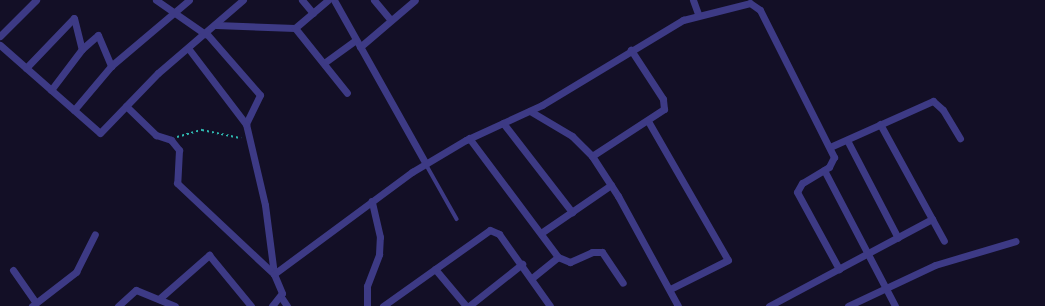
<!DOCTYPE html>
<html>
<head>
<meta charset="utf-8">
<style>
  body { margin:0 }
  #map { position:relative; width:1045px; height:306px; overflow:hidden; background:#130f26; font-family:"DejaVu Sans",sans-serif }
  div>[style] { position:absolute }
  .path>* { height:1.5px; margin-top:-0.75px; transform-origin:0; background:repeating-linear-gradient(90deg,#2fb8b0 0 2px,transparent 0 5px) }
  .service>* { height:3.5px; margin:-1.75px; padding:0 1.75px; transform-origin:1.75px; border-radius:1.75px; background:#3d3a85 }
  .minor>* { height:7px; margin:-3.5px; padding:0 3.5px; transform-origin:3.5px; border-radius:3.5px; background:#3d3a85 }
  span { translate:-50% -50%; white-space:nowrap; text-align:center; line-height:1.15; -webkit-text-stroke:3.5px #130f26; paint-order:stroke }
</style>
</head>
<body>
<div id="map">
  <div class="path">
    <i style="left:177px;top:137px;width:26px;rotate:-16deg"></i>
    <i style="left:202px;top:130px;width:40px;rotate:12deg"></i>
  </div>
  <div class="service">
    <i style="left:426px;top:164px;width:63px;rotate:60.6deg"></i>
  </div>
  <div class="minor">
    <i style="left:156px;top:0;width:60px;rotate:34.8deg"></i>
    <i style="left:302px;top:0;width:17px;rotate:50deg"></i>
    <i style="left:334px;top:0;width:188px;rotate:60.7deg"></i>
    <i style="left:374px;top:0;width:26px;rotate:50deg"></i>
    <i style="left:693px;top:0;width:15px;rotate:70deg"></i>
    <i style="left:216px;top:25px;width:79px;rotate:2.2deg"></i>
    <i style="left:295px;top:28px;width:43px;rotate:-40.3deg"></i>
    <i style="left:295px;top:28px;width:83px;rotate:51.3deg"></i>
    <i style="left:206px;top:33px;width:82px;rotate:48.9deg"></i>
    <i style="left:260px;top:95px;width:32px;rotate:116deg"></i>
    <i style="left:246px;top:124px;width:83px;rotate:76.8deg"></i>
    <i style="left:265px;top:205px;width:70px;rotate:82.6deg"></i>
    <i style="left:0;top:36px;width:51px;rotate:-45deg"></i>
    <i style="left:0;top:45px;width:133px;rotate:41.3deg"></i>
    <i style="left:100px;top:133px;width:83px;rotate:-46deg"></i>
    <i style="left:158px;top:73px;width:112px;rotate:-40.7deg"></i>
    <i style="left:360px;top:47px;width:72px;rotate:-40.5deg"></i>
    <i style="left:188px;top:48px;width:96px;rotate:52.7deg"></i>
    <i style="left:324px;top:63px;width:39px;rotate:-36deg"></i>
    <i style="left:26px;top:68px;width:69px;rotate:-46.2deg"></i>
    <i style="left:74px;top:18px;width:32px;rotate:76deg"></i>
    <i style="left:51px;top:90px;width:51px;rotate:-52.9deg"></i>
    <i style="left:82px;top:49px;width:21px;rotate:-41deg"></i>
    <i style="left:98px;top:35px;width:34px;rotate:67deg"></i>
    <i style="left:126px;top:106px;width:42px;rotate:44deg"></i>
    <i style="left:156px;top:135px;width:16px;rotate:18deg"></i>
    <i style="left:171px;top:140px;width:13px;rotate:51deg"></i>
    <i style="left:179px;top:150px;width:33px;rotate:93deg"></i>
    <i style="left:177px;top:183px;width:133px;rotate:43.2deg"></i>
    <i style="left:74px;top:110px;width:57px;rotate:-49.9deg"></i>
    <i style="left:111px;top:66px;width:102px;rotate:-40.2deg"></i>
    <i style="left:530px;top:111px;width:49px;rotate:30.8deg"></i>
    <i style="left:572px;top:136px;width:28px;rotate:45deg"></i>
    <i style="left:592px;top:156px;width:48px;rotate:57deg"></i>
    <i style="left:618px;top:196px;width:125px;rotate:61.4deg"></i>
    <i style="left:648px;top:121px;width:160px;rotate:60.1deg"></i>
    <i style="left:728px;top:260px;width:65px;rotate:153.4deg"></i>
    <i style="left:503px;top:123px;width:113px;rotate:52.2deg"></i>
    <i style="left:880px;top:124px;width:133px;rotate:61.3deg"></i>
    <i style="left:469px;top:138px;width:149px;rotate:53.2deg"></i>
    <i style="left:558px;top:257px;width:13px;rotate:23deg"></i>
    <i style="left:570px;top:262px;width:24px;rotate:-24deg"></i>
    <i style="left:592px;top:252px;width:10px"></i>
    <i style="left:602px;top:252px;width:37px;rotate:56deg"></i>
    <i style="left:847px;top:140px;width:110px;rotate:62.5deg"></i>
    <i style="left:830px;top:147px;width:113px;rotate:-24.1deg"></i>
    <i style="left:933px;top:101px;width:13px;rotate:42deg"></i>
    <i style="left:943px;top:110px;width:33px;rotate:59deg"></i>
    <i style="left:592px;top:156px;width:86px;rotate:-33.1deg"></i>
    <i style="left:664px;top:109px;width:10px;rotate:-96deg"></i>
    <i style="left:663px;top:99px;width:59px;rotate:-123.1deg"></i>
    <i style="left:824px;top:170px;width:153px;rotate:62.4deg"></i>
    <i style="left:541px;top:233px;width:85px;rotate:-34.4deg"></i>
    <i style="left:435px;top:269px;width:48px;rotate:50deg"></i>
    <i style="left:13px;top:270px;width:40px;rotate:55.1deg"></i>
    <i style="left:532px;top:278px;width:33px;rotate:-39deg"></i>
    <i style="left:281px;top:297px;width:11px;rotate:56deg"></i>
    <i style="left:159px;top:299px;width:67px;rotate:-41.3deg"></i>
    <i style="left:209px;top:255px;width:66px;rotate:50.5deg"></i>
    <i style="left:32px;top:306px;width:56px;rotate:-37.7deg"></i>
    <i style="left:76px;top:272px;width:42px;rotate:-63.4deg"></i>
    <i style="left:118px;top:306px;width:24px;rotate:-42deg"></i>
    <i style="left:136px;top:290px;width:42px;rotate:22.3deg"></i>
    <i style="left:272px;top:306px;width:16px;rotate:-52deg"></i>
    <i style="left:282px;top:293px;width:21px;rotate:-113deg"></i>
    <i style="left:274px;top:274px;width:172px;rotate:-36.5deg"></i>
    <i style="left:412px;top:172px;width:63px;rotate:-30.7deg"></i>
    <i style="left:466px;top:140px;width:84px;rotate:-24.7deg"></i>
    <i style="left:542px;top:105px;width:165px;rotate:-31.1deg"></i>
    <i style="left:683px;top:20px;width:69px;rotate:-14.2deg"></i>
    <i style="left:750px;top:3px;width:12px;rotate:35deg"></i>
    <i style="left:760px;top:10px;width:165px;rotate:63.3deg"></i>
    <i style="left:834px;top:157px;width:11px;rotate:117deg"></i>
    <i style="left:829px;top:167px;width:31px;rotate:149deg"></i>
    <i style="left:802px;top:183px;width:10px;rotate:119deg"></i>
    <i style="left:797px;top:192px;width:88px;rotate:61.4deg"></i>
    <i style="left:367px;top:306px;width:20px;rotate:-90deg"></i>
    <i style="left:367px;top:286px;width:34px;rotate:-69deg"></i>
    <i style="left:379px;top:254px;width:17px;rotate:-87deg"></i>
    <i style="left:380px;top:237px;width:37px;rotate:-103deg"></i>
    <i style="left:383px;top:306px;width:131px;rotate:-35.4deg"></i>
    <i style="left:490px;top:230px;width:10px;rotate:24deg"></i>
    <i style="left:499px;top:234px;width:88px;rotate:54.7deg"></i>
    <i style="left:469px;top:306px;width:68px;rotate:-38.4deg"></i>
    <i style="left:769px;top:306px;width:185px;rotate:-28.1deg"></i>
    <i style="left:848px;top:306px;width:96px;rotate:-25.2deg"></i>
    <i style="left:935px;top:265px;width:84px;rotate:-16.5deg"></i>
  </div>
</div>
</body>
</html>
